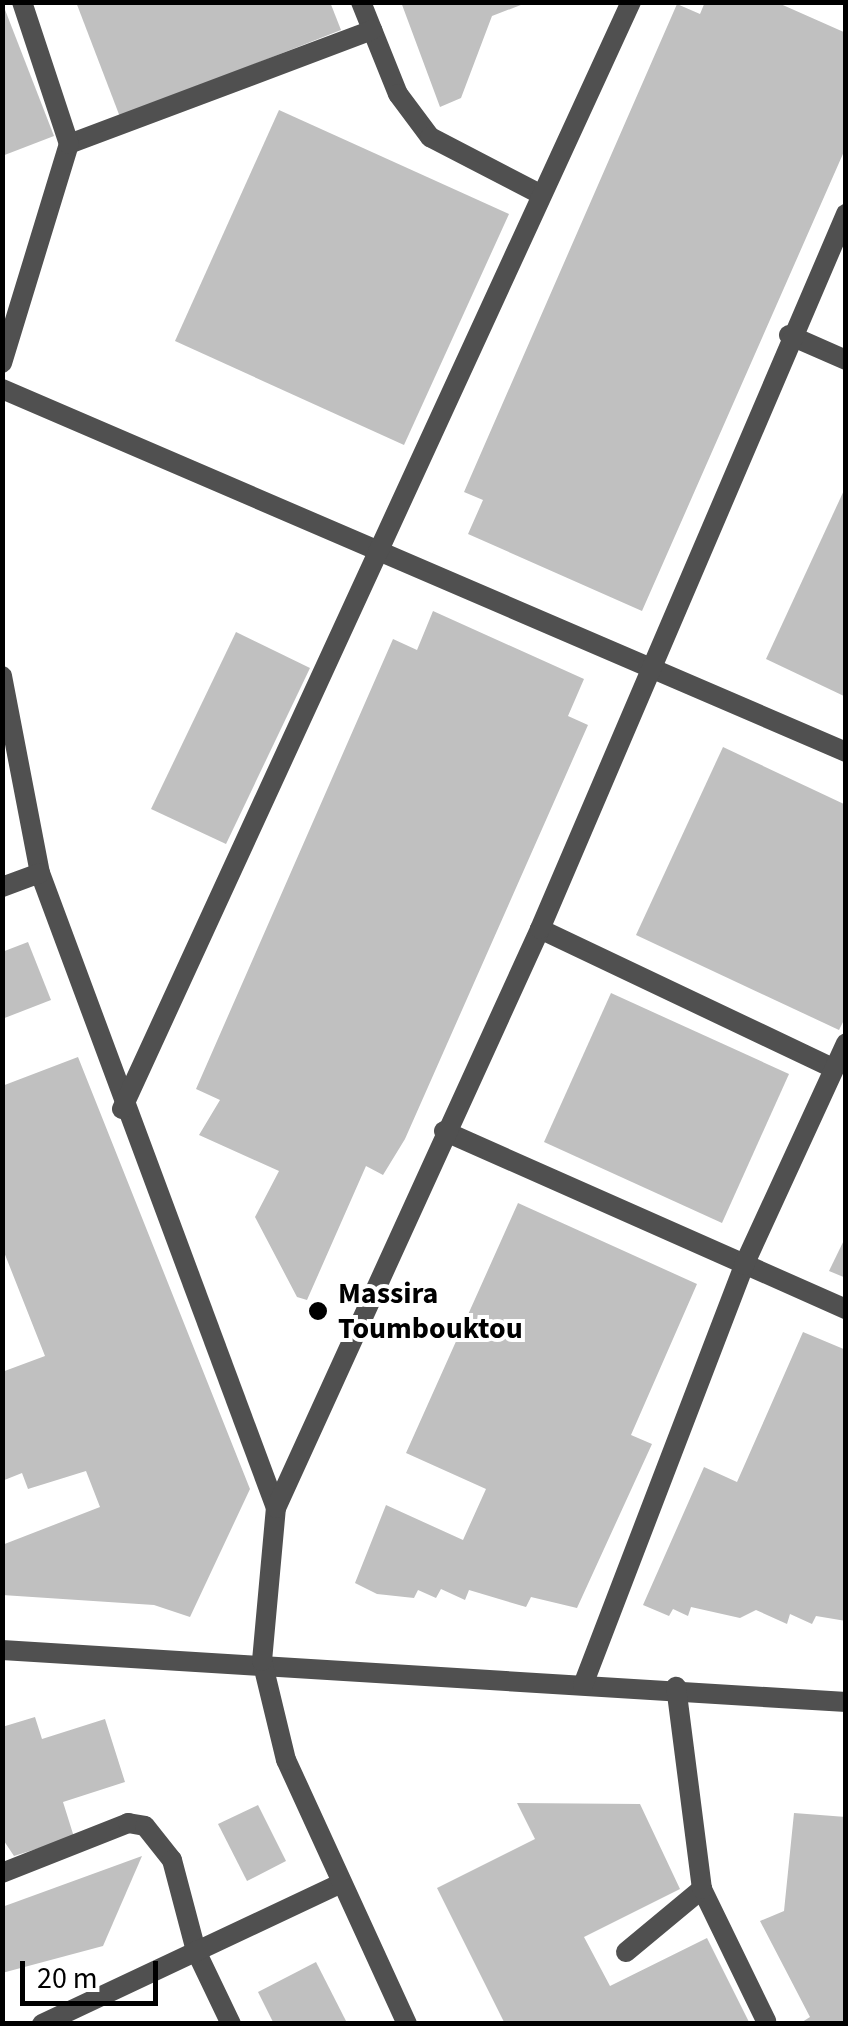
<!DOCTYPE html>
<html>
<head>
<meta charset="utf-8">
<style>
  body { margin:0 }
  #map { position:relative; width:848px; height:2026px; overflow:hidden; background:#fff; font-family:"Source Sans 3",sans-serif }
  div>[style] { position:absolute }
  .building>* { inset:0; background:#c0c0c0 }
  .street>* { height:20px; margin:-10px; padding:0 10px; transform-origin:10px; border-radius:10px; background:#505050 }
  .dots>* { width:28px; height:28px; translate:-50% -50%; box-sizing:border-box; border:5px solid #fff; border-radius:50% }
  span { translate:-50% -50%; white-space:nowrap; text-align:center; line-height:1.15; -webkit-text-stroke:8px #fff; paint-order:stroke }
  .poi-label { font-size:30px; color:#000; font-weight:700 }
  .left { translate:0 -50%; text-align:left }
  .frame { position:absolute; inset:0; border:5px solid #000; pointer-events:none }
  .scale { position:absolute; left:20px; top:1961px; width:138px; height:45px; box-sizing:border-box; border:5px solid #000; border-top:0; padding-left:12px; font-size:30px; line-height:35px; white-space:nowrap; color:#000; -webkit-text-stroke:8px #fff; paint-order:stroke }
</style>
</head>
<body>
<div id="map">
  <div class="building">
    <i style="clip-path:polygon(2px 2px,54px 136px,2px 156px)"></i>
    <i style="clip-path:polygon(76px 2px,330px 2px,341px 30px,120px 117px)"></i>
    <i style="clip-path:polygon(401px 2px,526px 2px,526px 3px,492px 16px,461px 98px,440px 107px)"></i>
    <i style="clip-path:polygon(705px 2px,776px 2px,846px 33px,846px 147px,642px 611px,468px 534px,483px 500px,464px 492px,677px 4px,700px 14px)"></i>
    <i style="clip-path:polygon(279px 110px,509px 214px,404px 445px,175px 341px)"></i>
    <i style="clip-path:polygon(846px 486px,846px 697px,766px 659px)"></i>
    <i style="clip-path:polygon(433px 611px,584px 679px,568px 716px,588px 725px,405px 1139px,383px 1175px,366px 1166px,307px 1300px,297px 1297px,255px 1217px,279px 1171px,199px 1135px,220px 1100px,196px 1089px,393px 639px,417px 650px)"></i>
    <i style="clip-path:polygon(236px 632px,310px 668px,226px 844px,151px 809px)"></i>
    <i style="clip-path:polygon(723px 747px,846px 805px,846px 1016px,839px 1030px,636px 935px)"></i>
    <i style="clip-path:polygon(28px 942px,51px 1000px,2px 1019px,2px 952px)"></i>
    <i style="clip-path:polygon(611px 993px,789px 1074px,722px 1223px,544px 1142px)"></i>
    <i style="clip-path:polygon(78px 1057px,250px 1489px,190px 1617px,154px 1605px,2px 1595px,2px 1545px,100px 1507px,86px 1471px,28px 1489px,22px 1473px,2px 1481px,2px 1372px,45px 1356px,2px 1247px,2px 1086px)"></i>
    <i style="clip-path:polygon(518px 1203px,697px 1284px,631px 1435px,652px 1444px,577px 1608px,531px 1597px,526px 1607px,469px 1590px,465px 1600px,441px 1589px,436px 1598px,418px 1590px,414px 1598px,377px 1594px,355px 1583px,386px 1505px,463px 1540px,486px 1489px,406px 1453px)"></i>
    <i style="clip-path:polygon(846px 1236px,846px 1278px,829px 1271px)"></i>
    <i style="clip-path:polygon(803px 1332px,846px 1350px,846px 1621px,816px 1616px,812px 1624px,790px 1614px,787px 1624px,756px 1610px,740px 1618px,691px 1607px,688px 1616px,673px 1609px,669px 1616px,643px 1605px,704px 1467px,737px 1482px)"></i>
    <i style="clip-path:polygon(35px 1717px,42px 1739px,105px 1719px,125px 1782px,63px 1802px,74px 1837px,14px 1856px,2px 1838px,2px 1727px)"></i>
    <i style="clip-path:polygon(517px 1803px,640px 1804px,680px 1889px,584px 1937px,610px 1986px,707px 1938px,750px 2024px,505px 2024px,437px 1888px,535px 1839px)"></i>
    <i style="clip-path:polygon(258px 1805px,286px 1861px,247px 1881px,218px 1824px)"></i>
    <i style="clip-path:polygon(794px 1813px,846px 1817px,846px 2024px,799px 2024px,810px 2017px,760px 1921px,784px 1911px)"></i>
    <i style="clip-path:polygon(142px 1856px,103px 1946px,2px 1973px,2px 1907px)"></i>
    <i style="clip-path:polygon(316px 1962px,346px 2021px,274px 2024px,258px 1992px)"></i>
  </div>
  <div class="street">
    <i style="left:361px;top:2px;width:99px;rotate:68.1deg"></i>
    <i style="left:398px;top:94px;width:54px;rotate:53.3deg"></i>
    <i style="left:430px;top:137px;width:124px;rotate:27.4deg"></i>
    <i style="left:69px;top:144px;width:324px;rotate:-20.6deg"></i>
    <i style="left:789px;top:335px;width:62px;rotate:23.7deg"></i>
    <i style="left:2px;top:363px;width:229px;rotate:-73deg"></i>
    <i style="left:69px;top:144px;width:150px;rotate:-108.3deg"></i>
    <i style="left:2px;top:389px;width:919px;rotate:23.27deg"></i>
    <i style="left:2px;top:676px;width:201px;rotate:79.1deg"></i>
    <i style="left:40px;top:873px;width:677px;rotate:69.61deg"></i>
    <i style="left:2px;top:887px;width:40px;rotate:-20.2deg"></i>
    <i style="left:540px;top:929px;width:324px;rotate:25.4deg"></i>
    <i style="left:122px;top:1109px;width:1218px;rotate:-65.31deg"></i>
    <i style="left:444px;top:1131px;width:440px;rotate:23.9deg"></i>
    <i style="left:2px;top:1650px;width:846px;rotate:3.53deg"></i>
    <i style="left:583px;top:1685px;width:450px;rotate:-69deg"></i>
    <i style="left:744px;top:1265px;width:244px;rotate:-65.3deg"></i>
    <i style="left:2px;top:1873px;width:136px;rotate:-21.6deg"></i>
    <i style="left:128px;top:1823px;width:17px;rotate:10deg"></i>
    <i style="left:145px;top:1826px;width:43px;rotate:51.5deg"></i>
    <i style="left:172px;top:1860px;width:94px;rotate:75.2deg"></i>
    <i style="left:196px;top:1951px;width:81px;rotate:64.4deg"></i>
    <i style="left:702px;top:1889px;width:147px;rotate:64.1deg"></i>
    <i style="left:626px;top:1952px;width:99px;rotate:-39.7deg"></i>
    <i style="left:702px;top:1889px;width:204px;rotate:-97.3deg"></i>
    <i style="left:42px;top:2024px;width:331px;rotate:-25.2deg"></i>
    <i style="left:407px;top:2024px;width:290px;rotate:-114.6deg"></i>
    <i style="left:286px;top:1760px;width:102px;rotate:-103.6deg"></i>
    <i style="left:262px;top:1661px;width:154px;rotate:-84.8deg"></i>
    <i style="left:276px;top:1508px;width:636px;rotate:-65.49deg"></i>
    <i style="left:540px;top:929px;width:778px;rotate:-66.83deg"></i>
  </div>
  <div class="dots">
    <i style="left:318px;top:1311px;background:#000"></i>
  </div>
  <div class="poi-label">
    <span class="left" style="left:338px;top:1311px">Massira<br>Toumbouktou</span>
  </div>
  <div class="frame"></div>
  <div class="scale">20 m</div>
</div>
</body>
</html>
